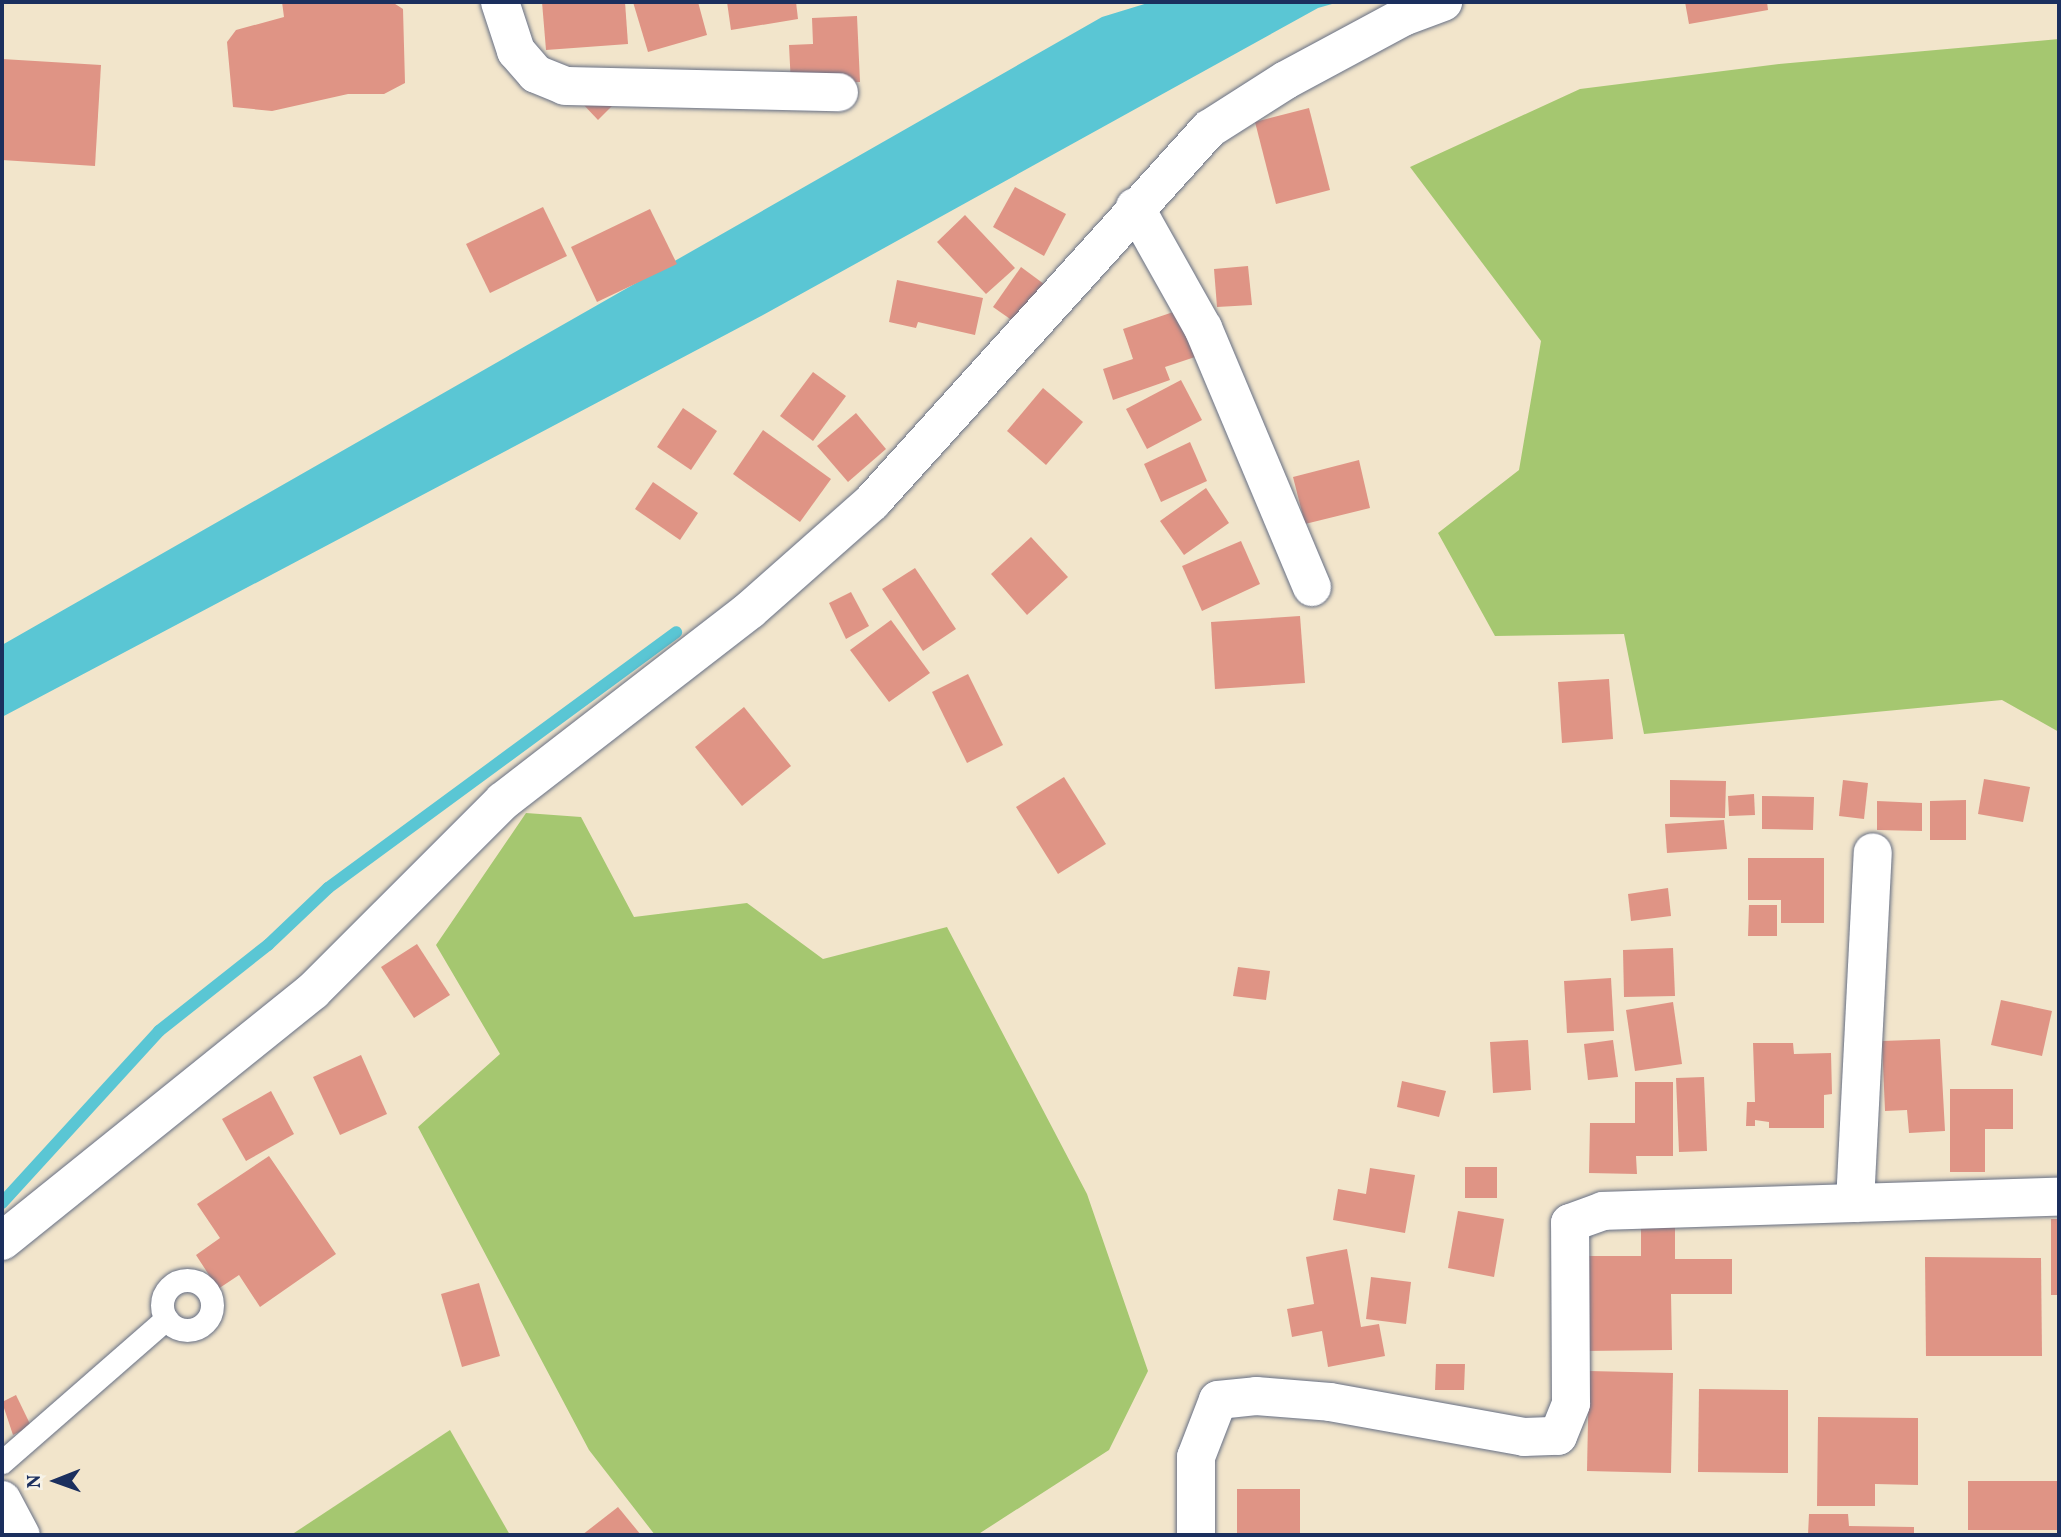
<!DOCTYPE html>
<html>
<head>
<meta charset="utf-8">
<style>
  body { margin:0 }
  #map { position:relative; width:2061px; height:1537px; overflow:hidden; background:#f2e5cb; font-family:Vollkorn,serif }
  div>[style] { position:absolute }
  .green>* { inset:0; background:#a5c770 }
  .water>* { inset:0; background:#5ac6d4 }
  .stream>* { height:12px; margin:-6px; padding:0 6px; transform-origin:6px; border-radius:6px; background:#5ac6d4 }
  .building>* { inset:0; background:#df9485 }
  .roads { filter:drop-shadow(0 0 2px #666f84) drop-shadow(0 0 2px #666f84) }
  .lane>* { height:23px; margin:-11.5px; padding:0 11.5px; transform-origin:11.5px; border-radius:11.5px; background:#fff }
  .lane>.ring { margin:-11.5px; padding:0; box-sizing:content-box; background:none; border:23px solid #fff; border-radius:50% }
  .street>* { height:38px; margin:-19px; padding:0 19px; transform-origin:19px; border-radius:19px; background:#fff }
  .secondary>* { height:38px; margin:-19px; padding:0 19px; transform-origin:19px; border-radius:19px; background:#fff }
  span { translate:-50% -50%; white-space:nowrap; text-align:center; line-height:1.15; -webkit-text-stroke:6px #f7f3e8; paint-order:stroke }
  .frame { position:absolute; inset:0; border:4px solid #1b2f5e; pointer-events:none }
  .north { position:absolute; left:21px; top:1446px; width:70px; height:70px; -webkit-text-stroke:5px #f7f3e8; paint-order:stroke; rotate:269deg; font-size:19px; font-weight:700; line-height:28px; text-align:center; color:#1b2f5e }
  .north::after { content:''; display:block; margin:auto; width:24px; height:32px; background:#1b2f5e; clip-path:polygon(50% 0,100% 100%,50% 72%,0 100%) }
</style>
</head>
<body>
<div id="map">
  <div class="green">
    <i style="clip-path:polygon(2059px 39px,2059px 732px,2002px 700px,1644px 734px,1624px 634px,1495px 636px,1438px 533px,1519px 470px,1541px 341px,1410px 167px,1580px 89px,1779px 64px)"></i>
    <i style="clip-path:polygon(526px 813px,581px 817px,634px 917px,747px 903px,823px 959px,947px 927px,1087px 1194px,1148px 1371px,1109px 1450px,977px 1535px,655px 1535px,589px 1450px,418px 1127px,500px 1054px,436px 945px)"></i>
    <i style="clip-path:polygon(450px 1430px,510px 1535px,291px 1535px)"></i>
  </div>
  <div class="water">
    <i style="clip-path:polygon(1151px 2px,1339px 2px,1318px 8px,763px 315px,2px 717px,2px 645px,1102px 17px)"></i>
  </div>
  <div class="stream">
    <i style="left:2px;top:1203px;width:233px;rotate:-47.6deg"></i>
    <i style="left:159px;top:1031px;width:139px;rotate:-38.3deg"></i>
    <i style="left:268px;top:945px;width:83px;rotate:-43.5deg"></i>
    <i style="left:328px;top:888px;width:432px;rotate:-36.3deg"></i>
  </div>
  <div class="building">
    <i style="clip-path:polygon(282px 2px,392px 2px,403px 9px,405px 83px,384px 94px,348px 94px,272px 111px,233px 107px,227px 42px,236px 30px,284px 17px)"></i>
    <i style="clip-path:polygon(542px 2px,625px 2px,628px 44px,546px 50px)"></i>
    <i style="clip-path:polygon(633px 2px,698px 2px,707px 35px,648px 52px)"></i>
    <i style="clip-path:polygon(727px 2px,796px 2px,798px 19px,731px 30px)"></i>
    <i style="clip-path:polygon(1685px 2px,1767px 2px,1768px 10px,1689px 24px)"></i>
    <i style="clip-path:polygon(857px 16px,860px 82px,791px 85px,789px 45px,813px 44px,812px 18px)"></i>
    <i style="clip-path:polygon(2px 59px,101px 65px,95px 166px,2px 160px)"></i>
    <i style="clip-path:polygon(633px 85px,598px 120px,581px 102px)"></i>
    <i style="clip-path:polygon(1309px 108px,1330px 190px,1276px 204px,1255px 122px)"></i>
    <i style="clip-path:polygon(1015px 187px,1066px 214px,1044px 256px,993px 227px)"></i>
    <i style="clip-path:polygon(543px 207px,567px 256px,490px 293px,466px 244px)"></i>
    <i style="clip-path:polygon(650px 209px,677px 264px,597px 302px,571px 247px)"></i>
    <i style="clip-path:polygon(965px 215px,1015px 268px,986px 294px,937px 242px)"></i>
    <i style="clip-path:polygon(1248px 266px,1252px 305px,1217px 307px,1214px 269px)"></i>
    <i style="clip-path:polygon(1021px 267px,1048px 287px,1020px 326px,993px 307px)"></i>
    <i style="clip-path:polygon(897px 280px,983px 298px,975px 335px,918px 322px,916px 328px,889px 322px)"></i>
    <i style="clip-path:polygon(1188px 307px,1204px 354px,1165px 367px,1170px 380px,1113px 400px,1103px 369px,1133px 359px,1123px 329px)"></i>
    <i style="clip-path:polygon(813px 372px,846px 396px,813px 441px,780px 416px)"></i>
    <i style="clip-path:polygon(1181px 380px,1202px 420px,1147px 449px,1126px 409px)"></i>
    <i style="clip-path:polygon(1043px 388px,1083px 422px,1046px 465px,1007px 431px)"></i>
    <i style="clip-path:polygon(683px 408px,717px 431px,691px 470px,657px 447px)"></i>
    <i style="clip-path:polygon(856px 413px,886px 449px,848px 482px,817px 446px)"></i>
    <i style="clip-path:polygon(763px 430px,831px 479px,800px 522px,733px 474px)"></i>
    <i style="clip-path:polygon(1190px 442px,1207px 481px,1161px 502px,1144px 464px)"></i>
    <i style="clip-path:polygon(1359px 460px,1370px 508px,1305px 524px,1293px 477px)"></i>
    <i style="clip-path:polygon(653px 482px,698px 513px,680px 540px,635px 509px)"></i>
    <i style="clip-path:polygon(1206px 488px,1229px 523px,1184px 555px,1160px 521px)"></i>
    <i style="clip-path:polygon(1031px 537px,1068px 577px,1027px 615px,991px 574px)"></i>
    <i style="clip-path:polygon(1241px 541px,1260px 584px,1202px 611px,1182px 566px)"></i>
    <i style="clip-path:polygon(915px 568px,956px 629px,923px 651px,882px 589px)"></i>
    <i style="clip-path:polygon(851px 592px,869px 626px,846px 639px,829px 603px)"></i>
    <i style="clip-path:polygon(1300px 616px,1305px 683px,1215px 689px,1211px 622px)"></i>
    <i style="clip-path:polygon(891px 620px,930px 673px,889px 702px,850px 650px)"></i>
    <i style="clip-path:polygon(968px 674px,1003px 745px,967px 763px,932px 692px)"></i>
    <i style="clip-path:polygon(1609px 679px,1613px 739px,1562px 743px,1558px 682px)"></i>
    <i style="clip-path:polygon(744px 707px,791px 766px,742px 806px,695px 747px)"></i>
    <i style="clip-path:polygon(1064px 777px,1106px 844px,1058px 874px,1016px 807px)"></i>
    <i style="clip-path:polygon(1984px 779px,2030px 787px,2023px 822px,1978px 814px)"></i>
    <i style="clip-path:polygon(1670px 780px,1726px 781px,1725px 818px,1670px 817px)"></i>
    <i style="clip-path:polygon(1843px 780px,1868px 783px,1864px 819px,1839px 816px)"></i>
    <i style="clip-path:polygon(1754px 794px,1755px 815px,1729px 816px,1728px 796px)"></i>
    <i style="clip-path:polygon(1762px 796px,1814px 797px,1813px 830px,1762px 829px)"></i>
    <i style="clip-path:polygon(1966px 800px,1966px 840px,1930px 840px,1930px 801px)"></i>
    <i style="clip-path:polygon(1877px 801px,1922px 803px,1922px 831px,1877px 830px)"></i>
    <i style="clip-path:polygon(1724px 820px,1727px 849px,1667px 853px,1665px 824px)"></i>
    <i style="clip-path:polygon(1748px 858px,1824px 858px,1824px 923px,1781px 923px,1781px 900px,1748px 900px)"></i>
    <i style="clip-path:polygon(1668px 888px,1671px 916px,1631px 921px,1628px 894px)"></i>
    <i style="clip-path:polygon(1749px 905px,1777px 905px,1777px 936px,1748px 936px)"></i>
    <i style="clip-path:polygon(417px 944px,450px 995px,414px 1018px,381px 967px)"></i>
    <i style="clip-path:polygon(1673px 948px,1675px 996px,1624px 997px,1623px 950px)"></i>
    <i style="clip-path:polygon(1238px 967px,1270px 971px,1266px 1000px,1233px 996px)"></i>
    <i style="clip-path:polygon(1611px 978px,1614px 1031px,1567px 1033px,1564px 981px)"></i>
    <i style="clip-path:polygon(2001px 1000px,2052px 1011px,2042px 1056px,1991px 1045px)"></i>
    <i style="clip-path:polygon(1673px 1002px,1682px 1064px,1635px 1071px,1626px 1010px)"></i>
    <i style="clip-path:polygon(1940px 1039px,1945px 1131px,1909px 1133px,1907px 1110px,1885px 1111px,1882px 1041px)"></i>
    <i style="clip-path:polygon(1528px 1040px,1531px 1090px,1493px 1093px,1490px 1042px)"></i>
    <i style="clip-path:polygon(1613px 1040px,1618px 1077px,1588px 1080px,1584px 1044px)"></i>
    <i style="clip-path:polygon(1753px 1043px,1793px 1043px,1794px 1054px,1831px 1053px,1832px 1094px,1824px 1095px,1824px 1128px,1769px 1128px,1769px 1122px,1755px 1120px,1755px 1126px,1746px 1126px,1747px 1102px,1755px 1102px)"></i>
    <i style="clip-path:polygon(361px 1055px,387px 1114px,340px 1135px,313px 1077px)"></i>
    <i style="clip-path:polygon(1704px 1077px,1707px 1151px,1679px 1152px,1676px 1078px)"></i>
    <i style="clip-path:polygon(1402px 1081px,1446px 1091px,1439px 1117px,1397px 1107px)"></i>
    <i style="clip-path:polygon(1635px 1082px,1673px 1082px,1673px 1156px,1636px 1156px,1637px 1174px,1589px 1173px,1590px 1123px,1635px 1123px)"></i>
    <i style="clip-path:polygon(1950px 1089px,2013px 1089px,2013px 1129px,1985px 1129px,1985px 1172px,1950px 1172px)"></i>
    <i style="clip-path:polygon(271px 1091px,294px 1134px,246px 1161px,222px 1119px)"></i>
    <i style="clip-path:polygon(269px 1156px,336px 1254px,260px 1307px,239px 1275px,218px 1289px,196px 1255px,220px 1238px,197px 1204px)"></i>
    <i style="clip-path:polygon(1465px 1167px,1497px 1167px,1497px 1198px,1465px 1198px)"></i>
    <i style="clip-path:polygon(1370px 1168px,1415px 1175px,1405px 1233px,1333px 1220px,1338px 1189px,1366px 1194px)"></i>
    <i style="clip-path:polygon(1458px 1211px,1504px 1219px,1494px 1277px,1448px 1268px)"></i>
    <i style="clip-path:polygon(1641px 1217px,1675px 1218px,1675px 1259px,1732px 1259px,1732px 1294px,1671px 1294px,1672px 1350px,1583px 1351px,1582px 1256px,1641px 1256px)"></i>
    <i style="clip-path:polygon(2051px 1219px,2059px 1219px,2059px 1295px,2051px 1295px)"></i>
    <i style="clip-path:polygon(1347px 1249px,1361px 1327px,1379px 1324px,1385px 1356px,1328px 1367px,1322px 1331px,1292px 1337px,1287px 1309px,1314px 1304px,1306px 1257px)"></i>
    <i style="clip-path:polygon(1925px 1257px,2041px 1258px,2042px 1356px,1926px 1356px)"></i>
    <i style="clip-path:polygon(1371px 1277px,1411px 1282px,1406px 1324px,1366px 1319px)"></i>
    <i style="clip-path:polygon(479px 1283px,500px 1356px,462px 1367px,441px 1294px)"></i>
    <i style="clip-path:polygon(1436px 1364px,1465px 1364px,1464px 1390px,1435px 1390px)"></i>
    <i style="clip-path:polygon(1589px 1371px,1673px 1373px,1671px 1473px,1587px 1471px)"></i>
    <i style="clip-path:polygon(1699px 1389px,1788px 1390px,1788px 1473px,1698px 1472px)"></i>
    <i style="clip-path:polygon(16px 1395px,31px 1426px,13px 1435px,2px 1402px)"></i>
    <i style="clip-path:polygon(1818px 1417px,1918px 1418px,1918px 1485px,1875px 1484px,1875px 1506px,1817px 1506px)"></i>
    <i style="clip-path:polygon(1968px 1481px,2059px 1481px,2059px 1530px,1968px 1530px)"></i>
    <i style="clip-path:polygon(1237px 1489px,1300px 1489px,1300px 1535px,1237px 1535px)"></i>
    <i style="clip-path:polygon(618px 1507px,641px 1535px,582px 1535px)"></i>
    <i style="clip-path:polygon(1809px 1514px,1848px 1514px,1849px 1526px,1914px 1527px,1914px 1535px,1808px 1535px)"></i>
  </div>
  <div class="roads">
    <div class="lane">
      <i class="ring" style="left:162px;top:1280px;width:27px;height:27px"></i>
      <i style="left:2px;top:1462px;width:218px;rotate:-41.1deg"></i>
    </div>
    <div class="street">
      <i style="left:500px;top:2px;width:52px;rotate:71.9deg"></i>
      <i style="left:516px;top:51px;width:30px;rotate:49deg"></i>
      <i style="left:536px;top:74px;width:31px;rotate:22deg"></i>
      <i style="left:565px;top:86px;width:274px;rotate:1.3deg"></i>
      <i style="left:1135px;top:207px;width:139px;rotate:60.7deg"></i>
      <i style="left:1203px;top:328px;width:281px;rotate:67.2deg"></i>
      <i style="left:1855px;top:1203px;width:351px;rotate:-87.1deg"></i>
      <i style="left:2px;top:1241px;width:399px;rotate:-38.8deg"></i>
      <i style="left:313px;top:991px;width:269px;rotate:-45deg"></i>
      <i style="left:503px;top:801px;width:312px;rotate:-37.7deg"></i>
      <i style="left:750px;top:610px;width:163px;rotate:-41.5deg"></i>
      <i style="left:872px;top:502px;width:503px;rotate:-47.9deg"></i>
      <i style="left:1209px;top:129px;width:91px;rotate:-32.5deg"></i>
      <i style="left:1286px;top:80px;width:133px;rotate:-28.3deg"></i>
      <i style="left:1403px;top:17px;width:43px;rotate:-20.6deg"></i>
      <i style="left:1196px;top:1535px;width:78px;rotate:-90deg"></i>
      <i style="left:1196px;top:1457px;width:61px;rotate:-68.9deg"></i>
      <i style="left:1218px;top:1400px;width:38px;rotate:-6deg"></i>
      <i style="left:1256px;top:1396px;width:74px;rotate:4.6deg"></i>
      <i style="left:1330px;top:1402px;width:197px;rotate:10.2deg"></i>
      <i style="left:1524px;top:1437px;width:34px;rotate:-2deg"></i>
      <i style="left:1558px;top:1436px;width:35px;rotate:-68deg"></i>
      <i style="left:1571px;top:1403px;width:180px;rotate:-90.3deg"></i>
      <i style="left:1570px;top:1223px;width:35px;rotate:-20deg"></i>
      <i style="left:1603px;top:1211px;width:456px;rotate:-1.8deg"></i>
    </div>
    <div class="secondary">
      <i style="left:2px;top:1500px;width:40px;rotate:62deg"></i>
    </div>
  </div>
  <div class="frame"></div>
  <div class="north">N</div>
</div>
</body>
</html>
